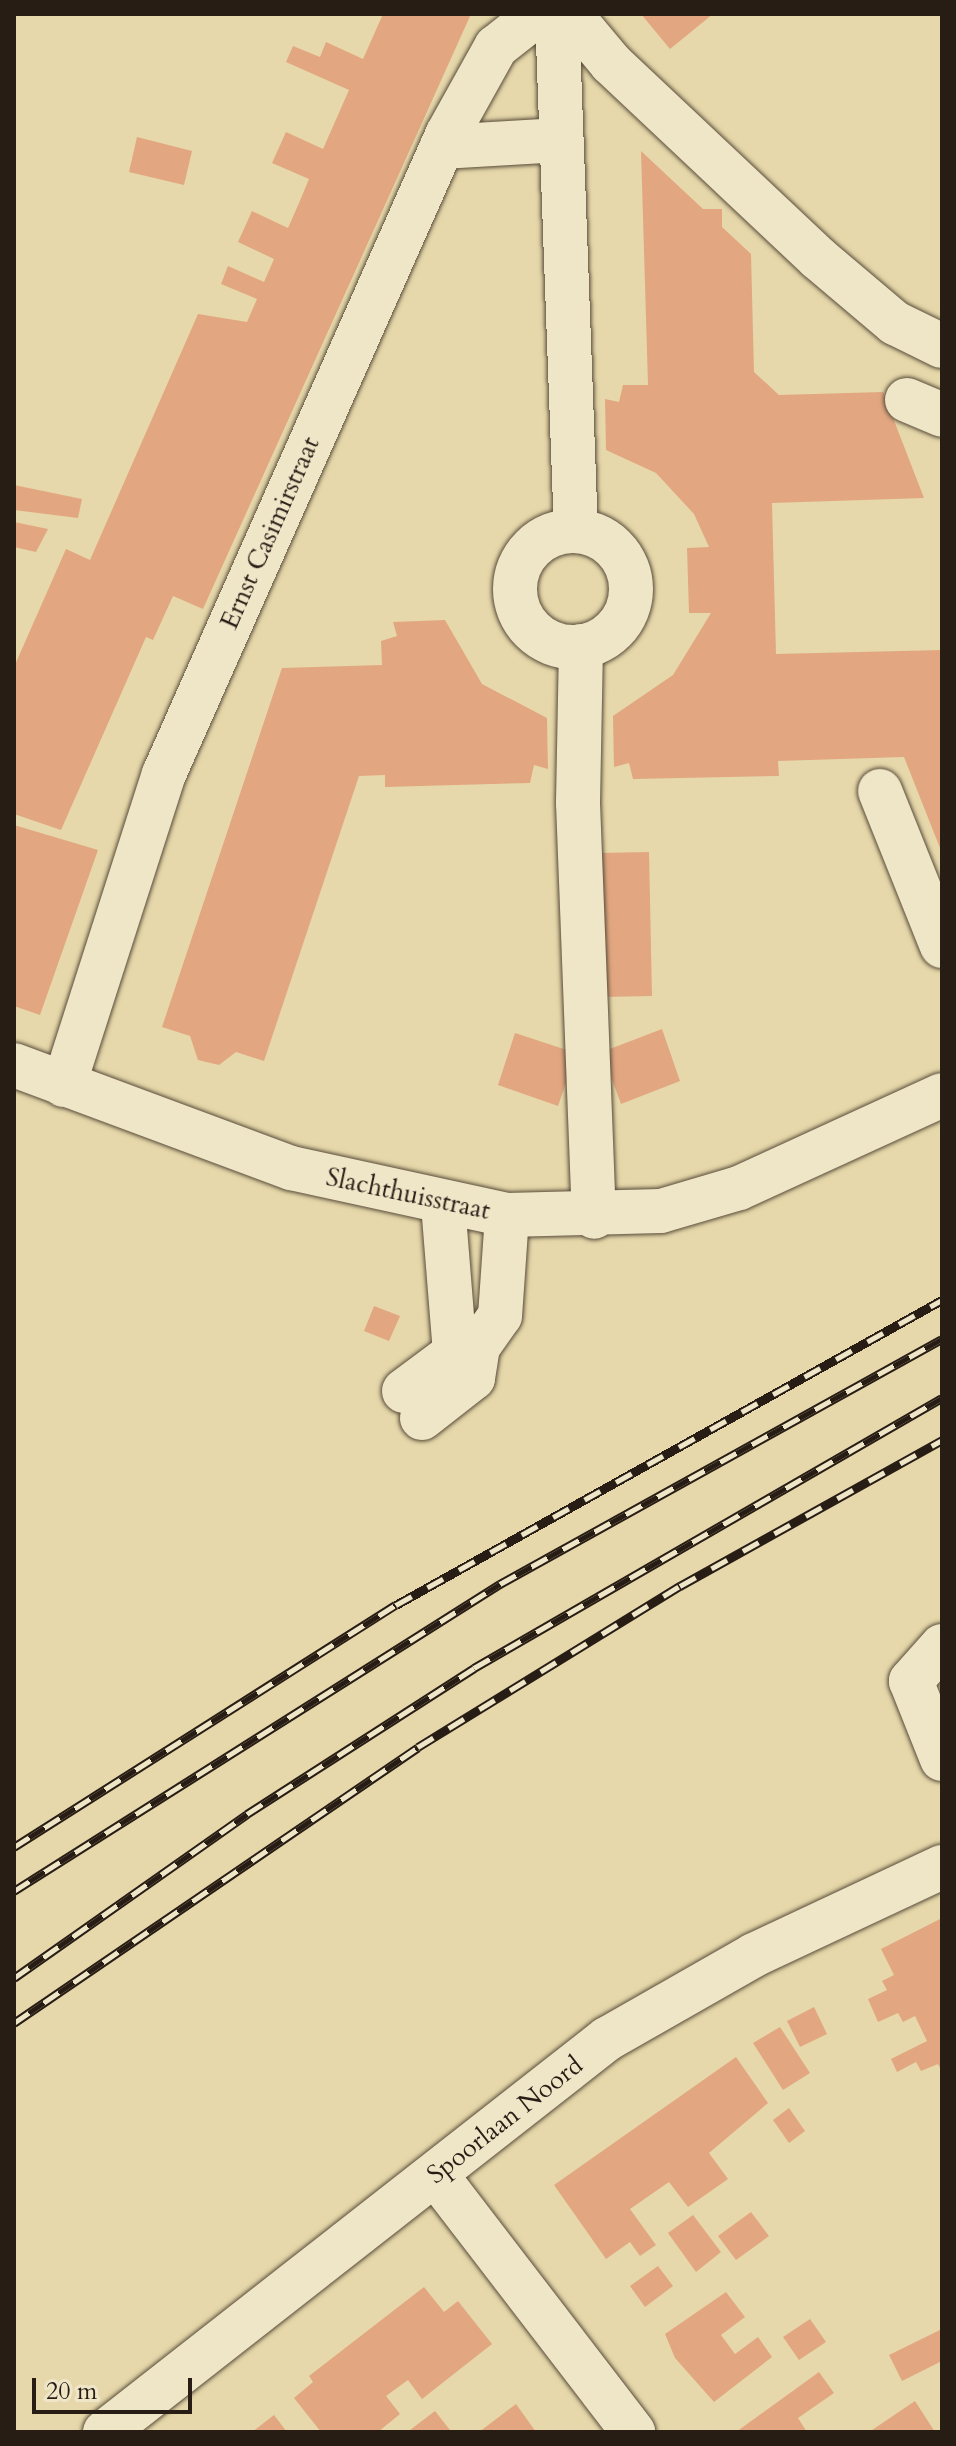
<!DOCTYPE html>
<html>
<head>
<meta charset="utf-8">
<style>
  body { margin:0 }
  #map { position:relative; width:956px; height:2446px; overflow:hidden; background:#e6d8aa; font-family:Cardo,serif }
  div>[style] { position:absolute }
  .building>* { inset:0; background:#e2a781 }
  .roads { filter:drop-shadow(0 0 2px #584c3a) drop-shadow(0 0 2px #584c3a) }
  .minor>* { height:44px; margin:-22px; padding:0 22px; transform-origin:22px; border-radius:22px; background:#efe6c8 }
  .minor>.ring { margin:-22px; padding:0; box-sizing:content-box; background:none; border:44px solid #efe6c8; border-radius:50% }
  .rail>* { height:9px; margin-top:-4.5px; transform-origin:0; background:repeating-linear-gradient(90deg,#efe6c8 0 18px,#281d15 0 36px); box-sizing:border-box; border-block:2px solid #281d15 }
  span { translate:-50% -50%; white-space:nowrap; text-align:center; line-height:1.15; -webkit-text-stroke:6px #efe6c8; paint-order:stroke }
  .street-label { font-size:26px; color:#281d15 }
  .frame { position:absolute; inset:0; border:16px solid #281d15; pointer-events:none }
  .scale { position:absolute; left:32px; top:2378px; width:160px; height:36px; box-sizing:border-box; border:4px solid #281d15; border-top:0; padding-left:10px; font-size:24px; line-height:28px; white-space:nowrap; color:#281d15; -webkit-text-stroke:6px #efe6c8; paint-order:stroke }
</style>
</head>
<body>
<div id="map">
  <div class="building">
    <i style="clip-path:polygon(383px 14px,471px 14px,203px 609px,173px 596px,153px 640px,146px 637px,61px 830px,14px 814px,14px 667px,66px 549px,90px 560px,198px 314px,247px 322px,257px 299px,221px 284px,228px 266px,264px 282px,274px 259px,238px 242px,252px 211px,288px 228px,299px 203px,309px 179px,272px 163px,286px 132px,323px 149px,349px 90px,286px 62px,293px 46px,320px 57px,326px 42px,363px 59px)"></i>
    <i style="clip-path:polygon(641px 14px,713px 14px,670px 49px)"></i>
    <i style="clip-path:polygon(137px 137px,192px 151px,184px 185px,129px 172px)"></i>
    <i style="clip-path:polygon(641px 151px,703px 209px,722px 209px,722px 227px,751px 254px,754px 372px,779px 395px,883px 392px,924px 498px,772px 503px,776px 654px,942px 650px,942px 853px,904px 757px,778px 761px,779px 776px,633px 779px,629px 763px,614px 767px,613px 716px,673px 675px,711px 613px,689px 613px,687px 548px,709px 547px,694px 514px,656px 473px,606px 450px,605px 399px,619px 402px,623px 385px,648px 385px)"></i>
    <i style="clip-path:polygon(14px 485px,82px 499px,78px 518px,14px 510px)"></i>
    <i style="clip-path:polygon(14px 522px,48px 529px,36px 552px,14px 547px)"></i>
    <i style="clip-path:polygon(445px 620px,482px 684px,547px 718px,548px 769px,534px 765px,530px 783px,385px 787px,385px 775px,359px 776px,264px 1061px,236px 1052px,219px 1065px,198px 1060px,190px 1036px,162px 1027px,282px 668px,382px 665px,381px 641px,397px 636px,393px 622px)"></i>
    <i style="clip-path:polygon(14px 825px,98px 850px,40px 1015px,14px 1006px)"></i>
    <i style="clip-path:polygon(649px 852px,652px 996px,603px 997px,599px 853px)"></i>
    <i style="clip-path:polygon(662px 1029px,680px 1081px,621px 1104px,602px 1052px)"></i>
    <i style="clip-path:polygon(515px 1033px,576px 1053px,558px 1106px,498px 1085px)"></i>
    <i style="clip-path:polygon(374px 1306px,400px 1316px,389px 1341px,364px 1331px)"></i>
    <i style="clip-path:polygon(942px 1918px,942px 2072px,938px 2064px,921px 2071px,916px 2062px,897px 2072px,891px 2059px,927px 2041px,915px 2016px,903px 2022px,898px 2013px,878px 2022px,868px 1999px,887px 1990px,882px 1981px,894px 1975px,881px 1949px)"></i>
    <i style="clip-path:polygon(814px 2007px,827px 2034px,800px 2047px,787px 2021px)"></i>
    <i style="clip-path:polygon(780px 2027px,810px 2073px,783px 2090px,753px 2043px)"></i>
    <i style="clip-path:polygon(736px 2057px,768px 2103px,709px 2153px,728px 2179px,688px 2207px,669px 2182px,630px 2209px,656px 2245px,640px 2256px,630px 2242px,606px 2259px,554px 2185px)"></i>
    <i style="clip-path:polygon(789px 2108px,805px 2131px,789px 2143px,773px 2120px)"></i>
    <i style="clip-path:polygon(751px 2212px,769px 2236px,736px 2260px,718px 2236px)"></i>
    <i style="clip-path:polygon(693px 2215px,721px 2252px,696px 2272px,668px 2233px)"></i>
    <i style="clip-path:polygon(658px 2266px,673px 2286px,645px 2307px,630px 2286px)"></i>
    <i style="clip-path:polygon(424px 2287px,444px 2312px,458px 2301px,492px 2344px,422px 2399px,408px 2380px,386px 2396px,400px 2414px,378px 2432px,321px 2432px,294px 2398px,313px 2382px,309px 2376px)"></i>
    <i style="clip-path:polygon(726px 2292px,745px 2317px,721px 2335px,735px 2354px,758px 2337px,772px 2357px,714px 2402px,675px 2358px,665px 2334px)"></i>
    <i style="clip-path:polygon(810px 2319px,826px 2342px,799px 2360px,783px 2337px)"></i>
    <i style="clip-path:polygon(942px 2329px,942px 2361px,902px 2381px,889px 2355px)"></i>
    <i style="clip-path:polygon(819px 2372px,834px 2393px,798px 2418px,807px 2432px,736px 2432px)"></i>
    <i style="clip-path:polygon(915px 2401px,935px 2432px,869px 2432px,878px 2426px)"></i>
    <i style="clip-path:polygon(516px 2404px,536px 2432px,479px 2432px)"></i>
    <i style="clip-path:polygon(435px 2411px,450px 2430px,412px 2432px,410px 2430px)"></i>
    <i style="clip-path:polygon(274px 2415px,287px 2432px,252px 2432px)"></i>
  </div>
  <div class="roads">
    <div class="minor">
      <i style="left:557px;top:14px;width:517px;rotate:87.9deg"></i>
      <i style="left:570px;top:14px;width:64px;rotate:50.1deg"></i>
      <i style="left:611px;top:63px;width:284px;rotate:43.3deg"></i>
      <i style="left:818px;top:258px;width:101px;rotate:40.2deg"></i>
      <i style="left:895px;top:323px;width:52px;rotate:26.1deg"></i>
      <i style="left:442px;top:147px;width:118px;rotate:-3.4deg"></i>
      <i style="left:907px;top:400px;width:38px;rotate:23deg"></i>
      <i class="ring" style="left:515px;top:531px;width:72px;height:72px"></i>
      <i style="left:581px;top:646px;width:157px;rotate:91.1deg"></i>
      <i style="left:578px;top:803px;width:414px;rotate:87.8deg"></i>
      <i style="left:880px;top:791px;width:167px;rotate:68.2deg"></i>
      <i style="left:14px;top:1065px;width:296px;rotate:20.4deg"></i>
      <i style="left:291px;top:1168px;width:221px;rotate:12.3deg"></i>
      <i style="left:507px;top:1215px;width:154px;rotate:-1.5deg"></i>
      <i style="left:661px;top:1211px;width:81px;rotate:-16.4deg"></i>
      <i style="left:739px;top:1188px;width:223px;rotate:-24.6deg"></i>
      <i style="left:64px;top:1085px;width:327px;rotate:-72.2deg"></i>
      <i style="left:164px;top:774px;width:699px;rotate:-66.11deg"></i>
      <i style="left:447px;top:135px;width:101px;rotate:-60.9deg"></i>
      <i style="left:496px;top:47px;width:53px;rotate:-38.2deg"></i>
      <i style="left:404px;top:1391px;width:64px;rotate:-36.7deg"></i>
      <i style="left:455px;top:1353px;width:148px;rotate:-94.6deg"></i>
      <i style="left:422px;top:1418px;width:65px;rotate:-38.1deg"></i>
      <i style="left:473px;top:1378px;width:31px;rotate:-81deg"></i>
      <i style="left:478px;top:1347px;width:38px;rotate:-55deg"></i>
      <i style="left:500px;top:1316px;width:101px;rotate:-86deg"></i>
      <i style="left:942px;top:1646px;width:47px;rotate:131.5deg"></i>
      <i style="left:911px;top:1681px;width:84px;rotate:68.3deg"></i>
      <i style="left:436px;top:2175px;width:324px;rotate:52.5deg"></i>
      <i style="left:105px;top:2432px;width:638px;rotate:-38.06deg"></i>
      <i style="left:607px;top:2039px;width:169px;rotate:-29.7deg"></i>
      <i style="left:754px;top:1955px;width:208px;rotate:-25.1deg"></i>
    </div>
  </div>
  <div class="rail">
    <i style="left:14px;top:1847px;width:452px;rotate:-32.4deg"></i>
    <i style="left:396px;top:1605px;width:625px;rotate:-29.19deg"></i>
    <i style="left:14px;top:1891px;width:575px;rotate:-32.28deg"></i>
    <i style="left:500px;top:1584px;width:505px;rotate:-29deg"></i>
    <i style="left:14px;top:1978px;width:285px;rotate:-35.1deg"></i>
    <i style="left:247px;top:1814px;width:270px;rotate:-32.7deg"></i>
    <i style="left:474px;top:1668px;width:540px;rotate:-29.98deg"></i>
    <i style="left:14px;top:2023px;width:489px;rotate:-34.3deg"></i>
    <i style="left:418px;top:1747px;width:308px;rotate:-31.6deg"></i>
    <i style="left:680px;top:1586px;width:300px;rotate:-29.1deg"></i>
  </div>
  <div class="street-label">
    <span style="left:270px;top:533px;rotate:-66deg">Ernst Casimirstraat</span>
    <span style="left:408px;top:1194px;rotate:12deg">Slachthuisstraat</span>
    <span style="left:505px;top:2120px;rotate:-38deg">Spoorlaan Noord</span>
  </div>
  <div class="frame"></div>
  <div class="scale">20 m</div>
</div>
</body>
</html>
